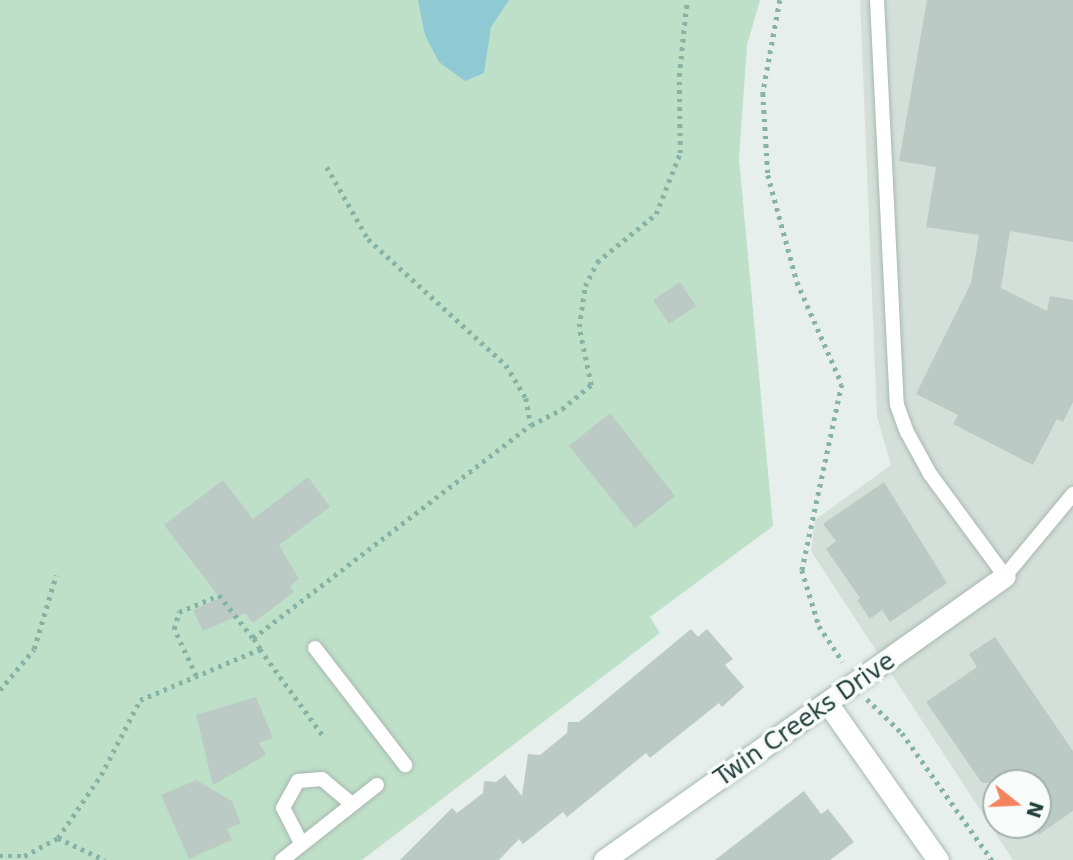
<!DOCTYPE html>
<html>
<head>
<meta charset="utf-8">
<style>
  body { margin:0 }
  #map { position:relative; width:1073px; height:860px; overflow:hidden; background:#e6efeb; font-family:"DejaVu Sans",sans-serif }
  div>[style] { position:absolute }
  .built>* { inset:0; background:#d4dfda }
  .green>* { inset:0; background:#bfe0c8 }
  .water>* { inset:0; background:#8ec9d4 }
  .building>* { inset:0; background:#bbcac4 }
  .path>* { height:4.5px; margin-top:-2.25px; transform-origin:0; background:repeating-linear-gradient(90deg,#86b3a5 0 3.5px,transparent 0 8.5px) }
  .roads { filter:drop-shadow(0 0 2px #a8b8b2) drop-shadow(0 0 2px #a8b8b2) }
  .service>* { height:14px; margin:-7px; padding:0 7px; transform-origin:7px; border-radius:7px; background:#fff }
  .minor>* { height:21px; margin:-10.5px; padding:0 10.5px; transform-origin:10.5px; border-radius:10.5px; background:#fff }
  span { translate:-50% -50%; white-space:nowrap; text-align:center; line-height:1.15; -webkit-text-stroke:7px #f7fbf9; paint-order:stroke }
  .street-label { font-size:24px; color:#24423a }
  .north { position:absolute; left:982px; top:769px; width:70px; height:70px; box-sizing:border-box; background:#f7fbf9; border:2px solid #a3b1ad; border-radius:50%; rotate:108deg; font-size:19px; font-weight:700; line-height:28px; text-align:center; color:#24423a }
  .north::after { content:''; display:block; margin:auto; width:24px; height:32px; background:#f4845f; clip-path:polygon(50% 0,100% 100%,50% 72%,0 100%) }
</style>
</head>
<body>
<div id="map">
  <div class="built">
    <i style="clip-path:polygon(evenodd,860px 0,1073px 0,1073px 860px,1013px 860px,811px 551px,815px 520px,891px 465px,877px 417px,860px 0,996px 783px,1038px 783px,1038px 825px,996px 825px,996px 783px)"></i>
  </div>
  <div class="green">
    <i style="clip-path:polygon(0 0,760px 0,747px 45px,739px 159px,773px 526px,650px 617px,660px 633px,362px 860px,0 860px)"></i>
  </div>
  <div class="water">
    <i style="clip-path:polygon(418px 0,509px 0,491px 27px,484px 73px,465px 81px,439px 62px,425px 35px)"></i>
  </div>
  <div class="building">
    <i style="clip-path:polygon(927px 0,1073px 0,1073px 242px,1010px 231px,1001px 288px,1047px 311px,1050px 296px,1073px 300px,1073px 402px,1063px 422px,1057px 419px,1033px 465px,953px 424px,958px 415px,916px 394px,971px 283px,979px 235px,926px 227px,936px 167px,899px 161px)"></i>
    <i style="clip-path:polygon(680px 282px,696px 306px,669px 324px,653px 300px)"></i>
    <i style="clip-path:polygon(610px 413px,675px 496px,635px 528px,569px 446px)"></i>
    <i style="clip-path:polygon(308px 477px,330px 507px,279px 545px,299px 579px,290px 586px,294px 592px,253px 623px,245px 613px,203px 631px,193px 610px,220px 598px,164px 525px,223px 480px,253px 519px)"></i>
    <i style="clip-path:polygon(884px 482px,947px 583px,890px 622px,882px 610px,870px 619px,857px 600px,860px 598px,826px 549px,836px 541px,823px 524px)"></i>
    <i style="clip-path:polygon(691px 629px,698px 637px,707px 629px,733px 659px,725px 665px,744px 687px,722px 707px,719px 703px,650px 758px,646px 753px,567px 817px,563px 812px,523px 844px,519px 839px,499px 860px,400px 860px,452px 808px,457px 813px,483px 793px,484px 781px,496px 782px,505px 775px,522px 796px,528px 754px,540px 755px,567px 733px,568px 722px,579px 722px)"></i>
    <i style="clip-path:polygon(995px 637px,1073px 751px,1073px 811px,1038px 835px,1038px 783px,982px 783px,926px 702px,977px 667px,969px 654px)"></i>
    <i style="clip-path:polygon(256px 697px,273px 738px,259px 743px,266px 755px,213px 785px,196px 715px)"></i>
    <i style="clip-path:polygon(196px 780px,232px 801px,241px 823px,227px 829px,232px 840px,189px 859px,161px 795px)"></i>
    <i style="clip-path:polygon(804px 791px,821px 814px,828px 809px,854px 842px,830px 860px,715px 860px)"></i>
  </div>
  <div class="path">
    <i style="left:780px;top:0;width:95px;rotate:100.4deg"></i>
    <i style="left:763px;top:93px;width:82px;rotate:86.5deg"></i>
    <i style="left:768px;top:175px;width:111px;rotate:74.8deg"></i>
    <i style="left:797px;top:282px;width:111px;rotate:66.2deg"></i>
    <i style="left:842px;top:384px;width:190px;rotate:102.1deg"></i>
    <i style="left:802px;top:570px;width:59px;rotate:73.1deg"></i>
    <i style="left:819px;top:626px;width:43px;rotate:56.3deg"></i>
    <i style="left:327px;top:167px;width:83px;rotate:60.3deg"></i>
    <i style="left:368px;top:239px;width:187px;rotate:42.4deg"></i>
    <i style="left:506px;top:365px;width:39px;rotate:59deg"></i>
    <i style="left:526px;top:398px;width:27px;rotate:80deg"></i>
    <i style="left:260px;top:649px;width:109px;rotate:54deg"></i>
    <i style="left:196px;top:676px;width:52px;rotate:-115.1deg"></i>
    <i style="left:174px;top:629px;width:18px;rotate:-74deg"></i>
    <i style="left:179px;top:612px;width:43px;rotate:-23deg"></i>
    <i style="left:219px;top:595px;width:55px;rotate:51.7deg"></i>
    <i style="left:253px;top:638px;width:350px;rotate:-37.5deg"></i>
    <i style="left:531px;top:425px;width:35px;rotate:-27deg"></i>
    <i style="left:562px;top:409px;width:38px;rotate:-40deg"></i>
    <i style="left:591px;top:385px;width:59px;rotate:-101.7deg"></i>
    <i style="left:579px;top:327px;width:41px;rotate:-81.7deg"></i>
    <i style="left:585px;top:286px;width:27px;rotate:-63deg"></i>
    <i style="left:597px;top:262px;width:76px;rotate:-39.1deg"></i>
    <i style="left:656px;top:214px;width:66px;rotate:-68.5deg"></i>
    <i style="left:680px;top:153px;width:77px;rotate:-90.7deg"></i>
    <i style="left:679px;top:76px;width:76px;rotate:-84deg"></i>
    <i style="left:0;top:690px;width:53px;rotate:-50.3deg"></i>
    <i style="left:34px;top:649px;width:77px;rotate:-73.4deg"></i>
    <i style="left:867px;top:699px;width:49px;rotate:44.2deg"></i>
    <i style="left:902px;top:733px;width:156px;rotate:54.7deg"></i>
    <i style="left:58px;top:838px;width:52px;rotate:25.1deg"></i>
    <i style="left:0;top:856px;width:24px"></i>
    <i style="left:24px;top:856px;width:38px;rotate:-28deg"></i>
    <i style="left:58px;top:838px;width:76px;rotate:-55.7deg"></i>
    <i style="left:101px;top:775px;width:85px;rotate:-62.5deg"></i>
    <i style="left:140px;top:700px;width:130px;rotate:-23deg"></i>
    <i style="left:260px;top:649px;width:13px;rotate:-122deg"></i>
  </div>
  <div class="roads">
    <div class="service">
      <i style="left:877px;top:0;width:405px;rotate:87.2deg"></i>
      <i style="left:897px;top:405px;width:29px;rotate:70deg"></i>
      <i style="left:907px;top:432px;width:48px;rotate:61.3deg"></i>
      <i style="left:930px;top:474px;width:127px;rotate:53.7deg"></i>
      <i style="left:1005px;top:576px;width:107px;rotate:-50.3deg"></i>
      <i style="left:315px;top:648px;width:148px;rotate:52.4deg"></i>
      <i style="left:300px;top:841px;width:37px;rotate:-117deg"></i>
      <i style="left:283px;top:808px;width:31px;rotate:-61deg"></i>
      <i style="left:298px;top:781px;width:24px;rotate:-5deg"></i>
      <i style="left:322px;top:779px;width:39px;rotate:40deg"></i>
      <i style="left:282px;top:860px;width:121px;rotate:-38.3deg"></i>
    </div>
    <div class="minor">
      <i style="left:828px;top:704px;width:191px;rotate:54.8deg"></i>
      <i style="left:604px;top:860px;width:491px;rotate:-35.3deg"></i>
    </div>
  </div>
  <div class="street-label">
    <span style="left:805px;top:720px;rotate:-35deg">Twin Creeks Drive</span>
  </div>
  <div class="north">N</div>
</div>
</body>
</html>
